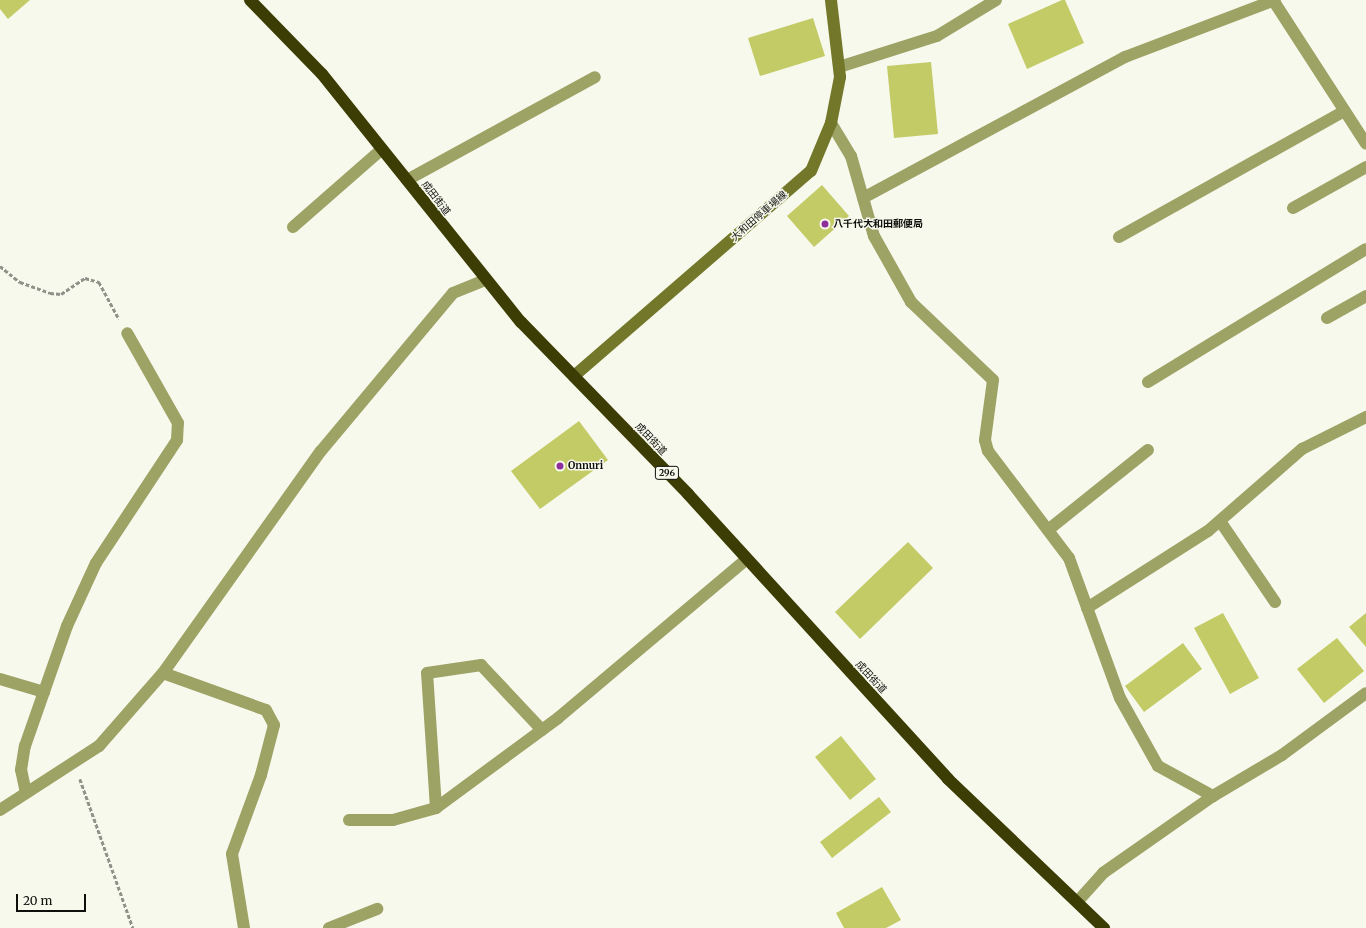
<!DOCTYPE html>
<html>
<head>
<meta charset="utf-8">
<style>
  body { margin:0 }
  #map { position:relative; width:1366px; height:928px; overflow:hidden; background:#f8f9ed; font-family:Merriweather,"Noto Sans JP",serif }
  div>[style] { position:absolute }
  .building>* { inset:0; background:#c3cb66 }
  .path>* { height:2.5px; margin-top:-1.25px; transform-origin:0; background:repeating-linear-gradient(90deg,#919189 0 4px,transparent 0 6px) }
  .lane>* { height:12px; margin:-6px; padding:0 6px; transform-origin:6px; border-radius:6px; background:#9da265 }
  .street>* { height:12px; margin:-6px; padding:0 6px; transform-origin:6px; border-radius:6px; background:#9da265 }
  .secondary>* { height:12px; margin:-6px; padding:0 6px; transform-origin:6px; border-radius:6px; background:#727729 }
  .highway>* { height:12px; margin:-6px; padding:0 6px; transform-origin:6px; border-radius:6px; background:#3b3d04 }
  .dots>* { width:11px; height:11px; translate:-50% -50%; box-sizing:border-box; border:2px solid #f8f9ed; border-radius:50% }
  span { translate:-50% -50%; white-space:nowrap; text-align:center; line-height:1.15; -webkit-text-stroke:3px #f8f9ed; paint-order:stroke }
  .shield-label span { padding:1px 3px; background:#f8f9ed; border:1px solid; border-radius:3px; -webkit-text-stroke-width:0 }
  .shield-label { font-size:9px; color:#0f0f0c; font-weight:700 }
  .street-label { font-size:10px; color:#0f0f0c }
  .poi-label { font-size:10px; color:#0f0f0c; font-weight:700 }
  .left { translate:0 -50%; text-align:left }
  .scale { position:absolute; left:16px; top:894px; width:70px; height:18px; box-sizing:border-box; border:2px solid #0f0f0c; border-top:0; padding-left:5px; font-size:12px; line-height:14px; white-space:nowrap; color:#0f0f0c; -webkit-text-stroke:3px #f8f9ed; paint-order:stroke }
</style>
</head>
<body>
<div id="map">
  <div class="building">
    <i style="clip-path:polygon(0 0,30px 0,8px 19px,0 9px)"></i>
    <i style="clip-path:polygon(1062px 0,1065px 0,1084px 43px,1027px 69px,1008px 24px)"></i>
    <i style="clip-path:polygon(813px 18px,825px 56px,760px 76px,748px 38px)"></i>
    <i style="clip-path:polygon(931px 62px,938px 134px,894px 138px,887px 66px)"></i>
    <i style="clip-path:polygon(822px 185px,849px 216px,814px 247px,787px 216px)"></i>
    <i style="clip-path:polygon(579px 421px,608px 460px,540px 509px,511px 471px)"></i>
    <i style="clip-path:polygon(908px 542px,933px 568px,860px 639px,835px 612px)"></i>
    <i style="clip-path:polygon(1223px 613px,1259px 678px,1230px 694px,1194px 628px)"></i>
    <i style="clip-path:polygon(1366px 613px,1366px 647px,1349px 627px)"></i>
    <i style="clip-path:polygon(1337px 638px,1364px 671px,1324px 703px,1297px 669px)"></i>
    <i style="clip-path:polygon(1183px 643px,1202px 669px,1144px 712px,1125px 686px)"></i>
    <i style="clip-path:polygon(841px 736px,876px 779px,850px 800px,815px 757px)"></i>
    <i style="clip-path:polygon(879px 797px,891px 812px,832px 858px,820px 842px)"></i>
    <i style="clip-path:polygon(882px 887px,901px 920px,886px 928px,844px 928px,836px 913px)"></i>
  </div>
  <div class="path">
    <i style="left:0;top:266px;width:26px;rotate:39deg"></i>
    <i style="left:20px;top:282px;width:32px;rotate:20deg"></i>
    <i style="left:50px;top:293px;width:11px;rotate:5deg"></i>
    <i style="left:61px;top:294px;width:29px;rotate:-34deg"></i>
    <i style="left:85px;top:278px;width:15px;rotate:16deg"></i>
    <i style="left:99px;top:282px;width:42px;rotate:61.6deg"></i>
    <i style="left:80px;top:779px;width:158px;rotate:70.4deg"></i>
  </div>
  <div class="lane">
    <i style="left:839px;top:67px;width:103px;rotate:-17.6deg"></i>
    <i style="left:937px;top:36px;width:69px;rotate:-31.4deg"></i>
    <i style="left:1293px;top:208px;width:84px;rotate:-29.3deg"></i>
    <i style="left:1327px;top:318px;width:45px;rotate:-29.4deg"></i>
    <i style="left:1148px;top:382px;width:255px;rotate:-31.4deg"></i>
    <i style="left:1087px;top:608px;width:143px;rotate:-32.5deg"></i>
    <i style="left:1208px;top:531px;width:125px;rotate:-41.1deg"></i>
    <i style="left:1302px;top:449px;width:72px;rotate:-26.6deg"></i>
  </div>
  <div class="street">
    <i style="left:1273px;top:0;width:171px;rotate:57.1deg"></i>
    <i style="left:831px;top:123px;width:39px;rotate:59deg"></i>
    <i style="left:851px;top:156px;width:83px;rotate:74deg"></i>
    <i style="left:874px;top:236px;width:76px;rotate:60.7deg"></i>
    <i style="left:911px;top:302px;width:113px;rotate:43.6deg"></i>
    <i style="left:993px;top:380px;width:61px;rotate:97.6deg"></i>
    <i style="left:985px;top:440px;width:11px;rotate:75deg"></i>
    <i style="left:988px;top:451px;width:134px;rotate:52.9deg"></i>
    <i style="left:1069px;top:558px;width:149px;rotate:70deg"></i>
    <i style="left:1120px;top:698px;width:78px;rotate:60.8deg"></i>
    <i style="left:1158px;top:766px;width:63px;rotate:28.6deg"></i>
    <i style="left:407px;top:180px;width:214px;rotate:-28.7deg"></i>
    <i style="left:863px;top:198px;width:298px;rotate:-28.3deg"></i>
    <i style="left:1125px;top:57px;width:160px;rotate:-20.8deg"></i>
    <i style="left:293px;top:227px;width:118px;rotate:-41.2deg"></i>
    <i style="left:1119px;top:237px;width:258px;rotate:-29.2deg"></i>
    <i style="left:1220px;top:521px;width:98px;rotate:55.8deg"></i>
    <i style="left:1048px;top:530px;width:128px;rotate:-38.7deg"></i>
    <i style="left:163px;top:673px;width:109px;rotate:19.8deg"></i>
    <i style="left:266px;top:710px;width:17px;rotate:62deg"></i>
    <i style="left:274px;top:725px;width:52px;rotate:104.6deg"></i>
    <i style="left:261px;top:775px;width:84px;rotate:110.2deg"></i>
    <i style="left:232px;top:854px;width:75px;rotate:80.8deg"></i>
    <i style="left:0;top:679px;width:46px;rotate:16.5deg"></i>
    <i style="left:26px;top:793px;width:24px;rotate:-102deg"></i>
    <i style="left:21px;top:770px;width:24px;rotate:-81deg"></i>
    <i style="left:25px;top:746px;width:127px;rotate:-70.7deg"></i>
    <i style="left:67px;top:626px;width:69px;rotate:-65.3deg"></i>
    <i style="left:96px;top:563px;width:147px;rotate:-56.6deg"></i>
    <i style="left:177px;top:440px;width:17px;rotate:-87deg"></i>
    <i style="left:178px;top:423px;width:103px;rotate:-119.5deg"></i>
    <i style="left:436px;top:808px;width:135px;rotate:-93.8deg"></i>
    <i style="left:427px;top:673px;width:55px;rotate:-8.4deg"></i>
    <i style="left:481px;top:665px;width:89px;rotate:46.8deg"></i>
    <i style="left:0;top:810px;width:118px;rotate:-32.9deg"></i>
    <i style="left:99px;top:746px;width:97px;rotate:-48.8deg"></i>
    <i style="left:163px;top:673px;width:272px;rotate:-54.6deg"></i>
    <i style="left:321px;top:451px;width:206px;rotate:-50.1deg"></i>
    <i style="left:453px;top:293px;width:35px;rotate:-22deg"></i>
    <i style="left:349px;top:820px;width:44px"></i>
    <i style="left:393px;top:820px;width:45px;rotate:-15.6deg"></i>
    <i style="left:436px;top:808px;width:152px;rotate:-36.4deg"></i>
    <i style="left:558px;top:718px;width:247px;rotate:-40.1deg"></i>
    <i style="left:1078px;top:901px;width:38px;rotate:-48deg"></i>
    <i style="left:1103px;top:873px;width:134px;rotate:-35deg"></i>
    <i style="left:1213px;top:796px;width:80px;rotate:-30.7deg"></i>
    <i style="left:1282px;top:755px;width:104px;rotate:-36.4deg"></i>
    <i style="left:329px;top:928px;width:52px;rotate:-21.6deg"></i>
  </div>
  <div class="secondary">
    <i style="left:574px;top:376px;width:313px;rotate:-40.9deg"></i>
    <i style="left:811px;top:171px;width:52px;rotate:-67.4deg"></i>
    <i style="left:831px;top:123px;width:47px;rotate:-78.9deg"></i>
    <i style="left:840px;top:77px;width:78px;rotate:-96.7deg"></i>
  </div>
  <div class="highway">
    <i style="left:250px;top:0;width:103px;rotate:45.8deg"></i>
    <i style="left:322px;top:74px;width:318px;rotate:51.3deg"></i>
    <i style="left:521px;top:322px;width:240px;rotate:45.8deg"></i>
    <i style="left:688px;top:494px;width:386px;rotate:47.6deg"></i>
    <i style="left:948px;top:779px;width:216px;rotate:43.7deg"></i>
  </div>
  <div class="dots">
    <i style="left:825px;top:224px;background:#8d309a"></i>
    <i style="left:560px;top:466px;background:#8d309a"></i>
  </div>
  <div class="shield-label">
    <span style="left:667px;top:473px">296</span>
  </div>
  <div class="street-label">
    <span style="left:436px;top:198px;rotate:52deg">成田街道</span>
    <span style="left:759px;top:216px;rotate:-41deg">大和田停車場線</span>
    <span style="left:651px;top:439px;rotate:46deg">成田街道</span>
    <span style="left:871px;top:677px;rotate:47deg">成田街道</span>
  </div>
  <div class="poi-label">
    <span class="left" style="left:833px;top:224px">八千代大和田郵便局</span>
    <span class="left" style="left:568px;top:466px">Onnuri</span>
  </div>
  <div class="scale">20 m</div>
</div>
</body>
</html>
